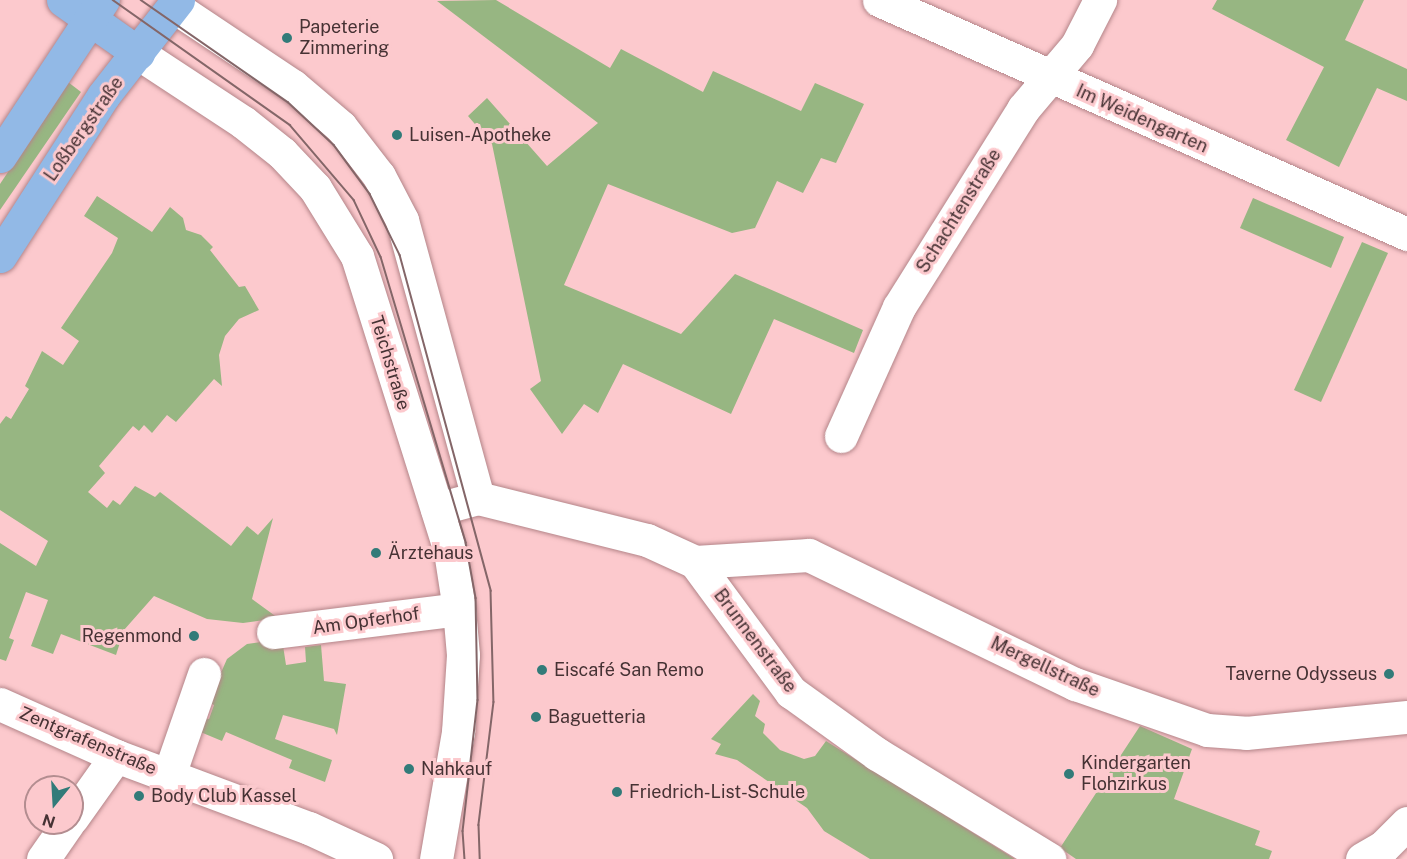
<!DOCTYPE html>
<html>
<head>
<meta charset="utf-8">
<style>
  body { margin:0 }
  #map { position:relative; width:1407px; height:859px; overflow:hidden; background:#fcc9cd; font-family:"Public Sans",sans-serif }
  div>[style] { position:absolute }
  .green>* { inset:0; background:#97b682 }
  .roads { filter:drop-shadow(0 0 2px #b48589) drop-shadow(0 0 2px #b48589) }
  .minor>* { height:33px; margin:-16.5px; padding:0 16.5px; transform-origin:16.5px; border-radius:16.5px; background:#fff }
  .major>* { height:33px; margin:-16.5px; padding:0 16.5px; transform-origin:16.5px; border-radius:16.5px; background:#92b9e6 }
  .tram>* { height:1.5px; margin:-0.75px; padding:0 0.75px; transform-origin:0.75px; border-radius:0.75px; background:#846668 }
  .dots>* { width:16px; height:16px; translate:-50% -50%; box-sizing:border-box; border:3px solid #fcc9cd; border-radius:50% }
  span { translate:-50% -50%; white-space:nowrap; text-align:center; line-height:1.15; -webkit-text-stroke:6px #fcc9cd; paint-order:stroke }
  .poi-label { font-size:18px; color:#463234 }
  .left { translate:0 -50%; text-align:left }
  .right { translate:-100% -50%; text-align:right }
  .street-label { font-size:18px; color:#463234 }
  .north { position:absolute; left:24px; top:775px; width:60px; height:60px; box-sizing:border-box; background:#fcc9cd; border:2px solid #b38d90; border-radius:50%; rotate:198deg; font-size:16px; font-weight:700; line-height:24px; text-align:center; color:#463234 }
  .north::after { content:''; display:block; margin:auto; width:21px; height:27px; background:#327b79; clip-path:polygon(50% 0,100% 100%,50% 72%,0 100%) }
</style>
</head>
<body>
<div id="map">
  <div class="green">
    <i style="clip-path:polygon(496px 0,610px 68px,621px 49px,703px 92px,713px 71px,801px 111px,815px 83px,864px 104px,836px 163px,821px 158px,803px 193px,777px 181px,755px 228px,732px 233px,608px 184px,564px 285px,681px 334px,735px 274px,863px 330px,854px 353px,774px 319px,731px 414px,623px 364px,598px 413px,584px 404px,562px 434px,530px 389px,541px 381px,492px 144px,468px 116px,487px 98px,547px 166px,598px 123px,437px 1px)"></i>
    <i style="clip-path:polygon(1217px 0,1364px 0,1345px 40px,1407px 69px,1407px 101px,1377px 88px,1339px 167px,1286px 140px,1324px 67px,1212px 9px)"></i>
    <i style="clip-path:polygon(68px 82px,81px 92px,0 210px,0 184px)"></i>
    <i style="clip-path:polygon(97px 196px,152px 232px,170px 207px,183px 218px,186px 230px,201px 235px,213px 247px,210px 250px,239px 287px,245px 286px,259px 310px,239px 319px,225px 336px,219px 355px,222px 386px,214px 379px,176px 422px,167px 415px,152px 433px,144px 425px,139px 431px,133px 426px,99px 466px,105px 473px,88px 492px,107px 508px,113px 500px,120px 505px,135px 486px,155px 497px,160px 492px,231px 546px,247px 526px,258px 535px,273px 518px,252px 599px,278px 618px,243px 623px,207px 619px,154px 596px,124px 630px,116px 655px,61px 634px,53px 654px,31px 646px,48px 600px,26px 592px,9px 638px,14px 640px,6px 661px,0 659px,0 543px,36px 566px,48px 541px,0 510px,0 424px,6px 416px,11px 419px,29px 389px,25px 386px,42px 351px,63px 365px,79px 341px,61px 328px,112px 253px,118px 238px,84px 216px)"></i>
    <i style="clip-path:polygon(1253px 198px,1344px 237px,1331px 268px,1240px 228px)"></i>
    <i style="clip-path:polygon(1362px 242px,1388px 253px,1321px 402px,1294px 390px)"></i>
    <i style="clip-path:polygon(282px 639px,286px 665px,306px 662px,305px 647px,321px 645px,324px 681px,346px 684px,337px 735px,334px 729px,283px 715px,275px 739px,332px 760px,325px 782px,289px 768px,292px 760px,226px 732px,222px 741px,198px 731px,203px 718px,209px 719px,214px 705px,208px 702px,227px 659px,247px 644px)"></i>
    <i style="clip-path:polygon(753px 694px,760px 701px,755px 716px,765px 724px,763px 733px,780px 750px,804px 759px,815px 756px,826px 741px,1015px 859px,870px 859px,824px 831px,807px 808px,737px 760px,715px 754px,721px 744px,711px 739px)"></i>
    <i style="clip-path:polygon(1140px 726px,1192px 749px,1174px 799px,1260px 831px,1255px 845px,1272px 851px,1269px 859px,1076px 859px,1060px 848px)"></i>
  </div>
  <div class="roads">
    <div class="minor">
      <i style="left:879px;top:0;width:578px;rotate:23.9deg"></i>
      <i style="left:173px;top:6px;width:144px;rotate:33.7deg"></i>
      <i style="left:293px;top:86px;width:63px;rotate:40.5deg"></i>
      <i style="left:341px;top:127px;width:62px;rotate:52.2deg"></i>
      <i style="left:379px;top:176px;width:50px;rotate:62.4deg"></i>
      <i style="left:402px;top:220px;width:288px;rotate:74.7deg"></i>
      <i style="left:138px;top:53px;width:126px;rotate:33.3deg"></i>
      <i style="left:243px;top:122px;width:50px;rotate:38.5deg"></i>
      <i style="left:282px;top:153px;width:48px;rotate:46.7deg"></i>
      <i style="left:315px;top:188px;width:80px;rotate:58.3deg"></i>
      <i style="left:357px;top:256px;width:309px;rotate:72.5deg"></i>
      <i style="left:450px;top:551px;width:59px;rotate:81.2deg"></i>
      <i style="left:459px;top:609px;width:46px;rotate:85deg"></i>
      <i style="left:463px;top:655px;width:77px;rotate:93.7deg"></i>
      <i style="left:458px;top:732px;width:129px;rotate:99.8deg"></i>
      <i style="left:841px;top:436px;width:141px;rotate:-65.8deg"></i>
      <i style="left:899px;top:307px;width:234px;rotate:-57.9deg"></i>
      <i style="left:1023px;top:109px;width:84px;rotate:-49.8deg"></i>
      <i style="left:1077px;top:45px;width:51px;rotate:-62.9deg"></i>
      <i style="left:437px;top:509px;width:42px;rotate:-15deg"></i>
      <i style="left:478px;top:498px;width:174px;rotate:14deg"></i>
      <i style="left:647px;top:540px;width:53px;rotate:24.6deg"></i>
      <i style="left:695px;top:562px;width:162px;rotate:53.6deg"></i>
      <i style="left:791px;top:692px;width:106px;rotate:35.8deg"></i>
      <i style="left:877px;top:754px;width:202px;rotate:31.4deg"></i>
      <i style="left:695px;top:562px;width:114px;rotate:-3.5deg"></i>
      <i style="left:809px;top:555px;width:296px;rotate:25.9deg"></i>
      <i style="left:1075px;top:684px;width:140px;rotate:19.2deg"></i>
      <i style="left:1207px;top:730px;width:39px;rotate:4deg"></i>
      <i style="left:1246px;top:733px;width:162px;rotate:-5.7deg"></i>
      <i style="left:273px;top:632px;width:187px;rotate:-7deg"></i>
      <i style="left:0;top:704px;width:127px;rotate:24.1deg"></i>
      <i style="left:116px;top:756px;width:206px;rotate:20.5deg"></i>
      <i style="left:309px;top:828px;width:74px;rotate:24.8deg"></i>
      <i style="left:169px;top:775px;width:107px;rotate:-70.9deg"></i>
      <i style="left:72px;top:818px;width:76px;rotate:-54.6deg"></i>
      <i style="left:43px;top:859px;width:44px;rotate:-55.2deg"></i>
      <i style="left:1362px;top:859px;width:24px;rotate:-30deg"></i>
      <i style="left:1383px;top:847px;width:34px;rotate:-45deg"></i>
    </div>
    <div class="major">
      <i style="left:63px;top:0;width:92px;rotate:35.2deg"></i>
      <i style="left:0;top:156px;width:187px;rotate:-56.6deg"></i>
      <i style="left:0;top:256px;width:190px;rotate:-57.2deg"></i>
      <i style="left:103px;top:96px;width:122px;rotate:-52deg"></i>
    </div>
  </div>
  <div class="tram">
    <i style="left:113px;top:0;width:217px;rotate:35.2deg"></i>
    <i style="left:290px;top:125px;width:99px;rotate:49.5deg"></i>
    <i style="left:354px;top:200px;width:63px;rotate:64.7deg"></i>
    <i style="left:381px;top:257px;width:298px;rotate:73.4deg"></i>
    <i style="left:466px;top:543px;width:56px;rotate:79.7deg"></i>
    <i style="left:476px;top:598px;width:102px;rotate:88.9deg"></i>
    <i style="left:478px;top:700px;width:132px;rotate:96.5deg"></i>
    <i style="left:463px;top:831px;width:28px;rotate:86deg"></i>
    <i style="left:141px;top:0;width:179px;rotate:34.8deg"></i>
    <i style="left:288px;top:102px;width:63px;rotate:43.1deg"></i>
    <i style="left:334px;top:145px;width:61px;rotate:53.7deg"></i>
    <i style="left:370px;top:194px;width:68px;rotate:63.8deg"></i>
    <i style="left:400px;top:255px;width:348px;rotate:74.8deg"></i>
    <i style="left:491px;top:591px;width:111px;rotate:88.5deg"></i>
    <i style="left:494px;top:702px;width:124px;rotate:97deg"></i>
    <i style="left:479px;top:825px;width:34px;rotate:88deg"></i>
  </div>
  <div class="dots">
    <i style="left:287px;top:38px;background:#327b79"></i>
    <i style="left:397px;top:135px;background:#327b79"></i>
    <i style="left:376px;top:553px;background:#327b79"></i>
    <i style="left:194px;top:636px;background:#327b79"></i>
    <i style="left:542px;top:670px;background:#327b79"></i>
    <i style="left:1389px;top:674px;background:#327b79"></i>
    <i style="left:536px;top:717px;background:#327b79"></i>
    <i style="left:409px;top:769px;background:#327b79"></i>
    <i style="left:1069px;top:774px;background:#327b79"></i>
    <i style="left:617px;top:792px;background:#327b79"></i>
    <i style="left:139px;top:796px;background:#327b79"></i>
  </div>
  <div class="poi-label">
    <span class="left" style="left:299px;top:38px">Papeterie<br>Zimmering</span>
    <span class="left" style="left:409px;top:135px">Luisen-Apotheke</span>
    <span class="left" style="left:388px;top:553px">Ärztehaus</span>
    <span class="right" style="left:182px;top:636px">Regenmond</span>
    <span class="left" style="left:554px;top:670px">Eiscafé San Remo</span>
    <span class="right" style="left:1377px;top:674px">Taverne Odysseus</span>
    <span class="left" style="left:548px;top:717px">Baguetteria</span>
    <span class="left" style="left:1081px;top:774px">Kindergarten<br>Flohzirkus</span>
    <span class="left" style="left:421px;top:769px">Nahkauf</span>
    <span class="left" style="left:629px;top:792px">Friedrich-List-Schule</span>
    <span class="left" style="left:151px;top:796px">Body Club Kassel</span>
  </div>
  <div class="street-label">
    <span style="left:1142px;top:119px;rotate:24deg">Im Weidengarten</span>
    <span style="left:84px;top:129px;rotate:-55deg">Loßbergstraße</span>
    <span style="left:959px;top:211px;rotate:-58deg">Schachtenstraße</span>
    <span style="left:390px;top:363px;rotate:73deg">Teichstraße</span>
    <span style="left:366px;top:621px;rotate:-8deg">Am Opferhof</span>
    <span style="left:755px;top:641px;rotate:53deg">Brunnenstraße</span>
    <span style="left:1045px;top:667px;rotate:25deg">Mergellstraße</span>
    <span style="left:88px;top:741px;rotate:23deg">Zentgrafenstraße</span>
  </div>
  <div class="north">N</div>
</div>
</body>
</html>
